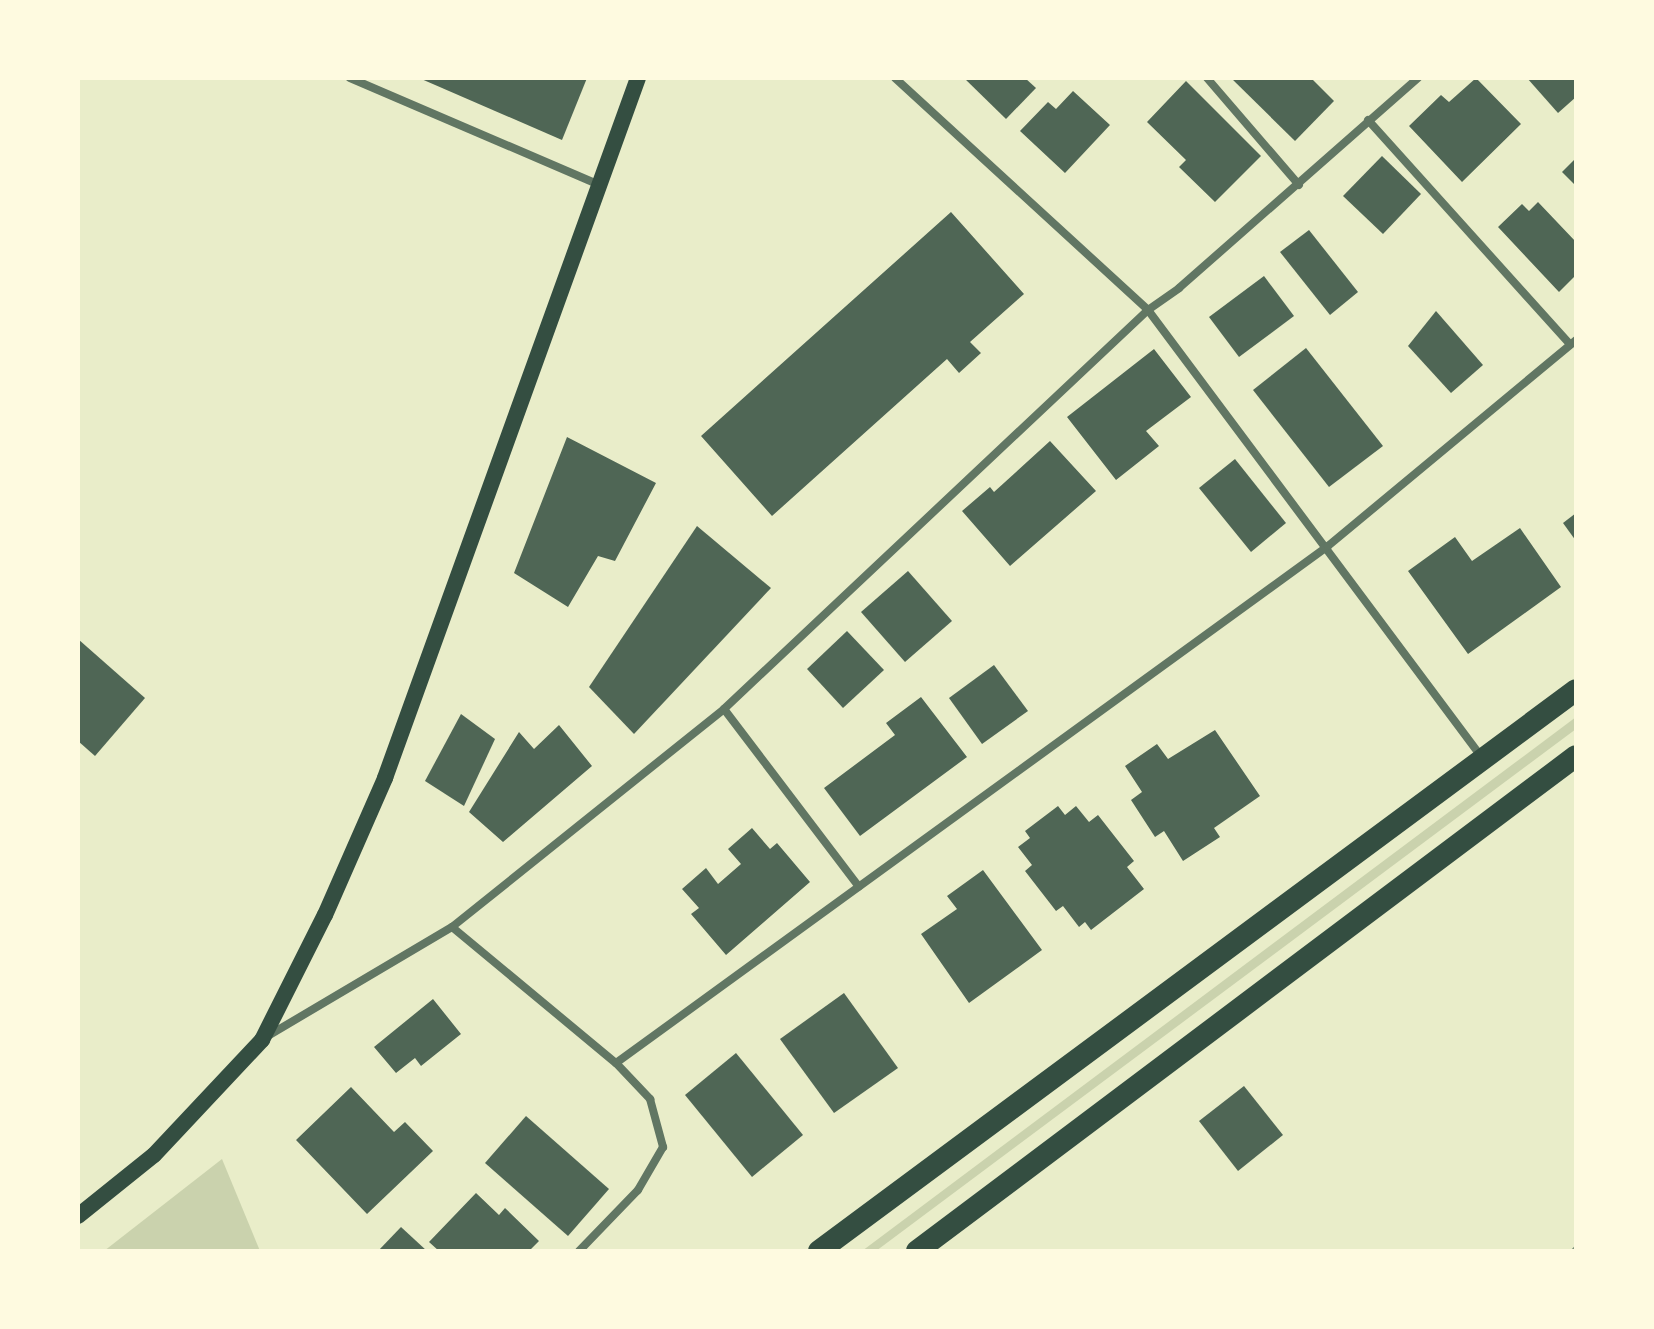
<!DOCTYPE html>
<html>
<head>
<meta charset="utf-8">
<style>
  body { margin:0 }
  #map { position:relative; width:1654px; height:1329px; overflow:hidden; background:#e9edc9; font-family:"Golos Text",sans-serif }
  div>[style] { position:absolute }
  .green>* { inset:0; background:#cad2ad }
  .building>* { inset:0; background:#4f6655 }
  .minor>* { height:8px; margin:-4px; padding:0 4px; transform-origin:4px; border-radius:4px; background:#617663 }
  .secondary>* { height:16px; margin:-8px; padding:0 8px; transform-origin:8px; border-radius:8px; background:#344e41 }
  .trunk>* { height:22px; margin:-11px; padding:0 11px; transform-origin:11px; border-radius:11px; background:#344e41 }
  .rail>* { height:6px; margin:-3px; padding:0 3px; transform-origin:3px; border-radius:3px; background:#7c8e77 }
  span { translate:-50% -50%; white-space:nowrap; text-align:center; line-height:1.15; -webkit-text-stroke:6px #fefae0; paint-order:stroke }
  .frame { position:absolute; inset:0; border:80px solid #fefae0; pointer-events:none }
</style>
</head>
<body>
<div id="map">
  <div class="green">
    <i style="clip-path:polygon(1576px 717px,1576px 729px,876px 1251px,862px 1251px)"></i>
    <i style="clip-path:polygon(222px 1159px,260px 1251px,104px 1251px)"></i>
  </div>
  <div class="building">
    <i style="clip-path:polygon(419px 78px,587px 78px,562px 140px)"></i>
    <i style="clip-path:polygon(964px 78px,1025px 78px,1036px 88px,1006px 119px)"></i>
    <i style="clip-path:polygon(1231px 78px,1311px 78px,1334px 101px,1295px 141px)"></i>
    <i style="clip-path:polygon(1476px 78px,1521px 124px,1462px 182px,1409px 126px,1441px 95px,1449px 102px)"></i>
    <i style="clip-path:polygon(1527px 78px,1576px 78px,1576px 97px,1558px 113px)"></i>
    <i style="clip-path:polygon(1186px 81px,1261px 156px,1215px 202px,1179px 167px,1186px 160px,1147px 122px)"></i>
    <i style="clip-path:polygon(1073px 91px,1110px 125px,1065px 173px,1020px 131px,1048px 102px,1056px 109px)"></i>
    <i style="clip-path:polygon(1382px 156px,1421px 194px,1383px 234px,1343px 196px)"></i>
    <i style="clip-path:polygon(1576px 158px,1576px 186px,1562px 172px)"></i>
    <i style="clip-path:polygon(1538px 202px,1576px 242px,1576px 275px,1559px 292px,1498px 227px,1522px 204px,1529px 211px)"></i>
    <i style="clip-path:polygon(951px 212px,1024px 294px,970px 342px,981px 353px,959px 373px,947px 359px,772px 516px,701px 436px)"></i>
    <i style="clip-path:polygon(1309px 230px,1358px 292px,1330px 315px,1280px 252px)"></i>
    <i style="clip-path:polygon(1264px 276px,1294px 316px,1239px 357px,1209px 317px)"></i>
    <i style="clip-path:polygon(1436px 311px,1483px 365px,1451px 393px,1408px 346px)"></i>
    <i style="clip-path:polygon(1306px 348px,1383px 446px,1329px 487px,1253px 390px)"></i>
    <i style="clip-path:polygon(1154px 349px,1191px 397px,1146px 431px,1159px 446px,1116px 480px,1067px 417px)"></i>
    <i style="clip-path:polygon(567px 437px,656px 483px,615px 561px,598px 556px,568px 607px,514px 573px)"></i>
    <i style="clip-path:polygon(1050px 441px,1096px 491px,1010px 566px,962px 511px,990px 487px,994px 492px)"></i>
    <i style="clip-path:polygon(1235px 459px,1286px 523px,1251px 552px,1199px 488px)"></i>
    <i style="clip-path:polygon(1576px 513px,1576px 541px,1563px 523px)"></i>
    <i style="clip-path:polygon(697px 526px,771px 588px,634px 734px,589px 687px)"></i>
    <i style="clip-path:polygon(1520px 528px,1561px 587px,1468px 654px,1408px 571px,1455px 537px,1472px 561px)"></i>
    <i style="clip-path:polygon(908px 571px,952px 621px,905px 662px,861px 612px)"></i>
    <i style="clip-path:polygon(847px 631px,884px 670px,843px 708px,807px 669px)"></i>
    <i style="clip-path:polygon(78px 639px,145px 698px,95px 756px,78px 741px)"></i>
    <i style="clip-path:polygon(994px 665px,1028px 711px,982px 744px,949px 698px)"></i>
    <i style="clip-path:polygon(921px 697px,967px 757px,860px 836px,824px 788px,895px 735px,886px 723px)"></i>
    <i style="clip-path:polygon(461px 714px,495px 739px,464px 806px,425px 781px)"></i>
    <i style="clip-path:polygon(559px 725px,592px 766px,503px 842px,469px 812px,519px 732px,534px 749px)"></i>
    <i style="clip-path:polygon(1215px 730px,1260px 796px,1214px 828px,1220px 837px,1183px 861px,1164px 831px,1155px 837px,1131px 800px,1142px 792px,1125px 766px,1157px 744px,1168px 759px)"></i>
    <i style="clip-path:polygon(1058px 806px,1065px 815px,1076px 806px,1089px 822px,1098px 815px,1134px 861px,1127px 867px,1144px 889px,1091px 930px,1085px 922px,1079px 927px,1063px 906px,1056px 911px,1025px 871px,1032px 865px,1018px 847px,1030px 838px,1025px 831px)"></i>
    <i style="clip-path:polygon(752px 828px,770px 849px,777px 843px,810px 882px,726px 955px,691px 914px,699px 908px,682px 889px,706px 868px,718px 884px,741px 864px,728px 849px)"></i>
    <i style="clip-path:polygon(983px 870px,1042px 950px,969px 1003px,921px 934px,957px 909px,947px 896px)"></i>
    <i style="clip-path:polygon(844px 993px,898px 1068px,834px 1113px,780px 1039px)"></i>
    <i style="clip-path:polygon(433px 999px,461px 1034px,421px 1066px,415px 1058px,396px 1073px,374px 1047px)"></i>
    <i style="clip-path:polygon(736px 1053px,803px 1135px,752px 1177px,685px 1095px)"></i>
    <i style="clip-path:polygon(1244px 1086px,1283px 1135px,1238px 1171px,1199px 1121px)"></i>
    <i style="clip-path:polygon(351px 1087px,394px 1132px,405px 1122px,433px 1151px,367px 1214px,296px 1140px)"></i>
    <i style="clip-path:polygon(526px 1116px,609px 1189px,568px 1236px,485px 1163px)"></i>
    <i style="clip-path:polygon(476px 1193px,499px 1215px,505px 1208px,539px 1241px,529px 1251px,439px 1251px,429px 1242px)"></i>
    <i style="clip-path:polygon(401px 1227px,427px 1251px,378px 1251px)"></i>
  </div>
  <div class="minor">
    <i style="left:350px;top:78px;width:269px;rotate:23.2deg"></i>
    <i style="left:895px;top:78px;width:343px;rotate:42.5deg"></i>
    <i style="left:1148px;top:310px;width:560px;rotate:53.27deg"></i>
    <i style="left:1207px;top:78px;width:141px;rotate:49.3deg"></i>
    <i style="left:1368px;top:120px;width:302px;rotate:48deg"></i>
    <i style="left:724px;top:709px;width:223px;rotate:52.8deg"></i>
    <i style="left:452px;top:927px;width:213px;rotate:39.7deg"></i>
    <i style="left:616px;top:1063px;width:50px;rotate:46.6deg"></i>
    <i style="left:650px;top:1099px;width:50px;rotate:74.8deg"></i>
    <i style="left:663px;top:1147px;width:50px;rotate:120.2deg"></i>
    <i style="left:638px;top:1190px;width:85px;rotate:134deg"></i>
    <i style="left:266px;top:1037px;width:216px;rotate:-30.6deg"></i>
    <i style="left:452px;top:927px;width:349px;rotate:-38.7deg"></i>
    <i style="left:724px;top:709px;width:582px;rotate:-43.26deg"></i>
    <i style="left:1148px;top:310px;width:38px;rotate:-35deg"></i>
    <i style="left:1179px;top:288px;width:318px;rotate:-41.3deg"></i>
    <i style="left:616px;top:1063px;width:880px;rotate:-35.98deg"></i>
    <i style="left:1328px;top:546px;width:322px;rotate:-39.7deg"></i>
  </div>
  <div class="secondary">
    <i style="left:78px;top:1216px;width:97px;rotate:-38.8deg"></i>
    <i style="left:154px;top:1155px;width:158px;rotate:-46.8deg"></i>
    <i style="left:262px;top:1040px;width:140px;rotate:-63.3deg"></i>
    <i style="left:325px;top:915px;width:150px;rotate:-66.3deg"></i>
    <i style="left:385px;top:778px;width:744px;rotate:-70.13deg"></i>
  </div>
  <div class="trunk">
    <i style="left:819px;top:1251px;width:942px;rotate:-36.54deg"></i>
    <i style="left:917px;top:1251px;width:824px;rotate:-36.91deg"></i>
  </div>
  <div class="rail">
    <i style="left:1574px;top:1251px;width:3px;rotate:-45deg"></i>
  </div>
  <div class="frame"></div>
</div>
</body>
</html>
